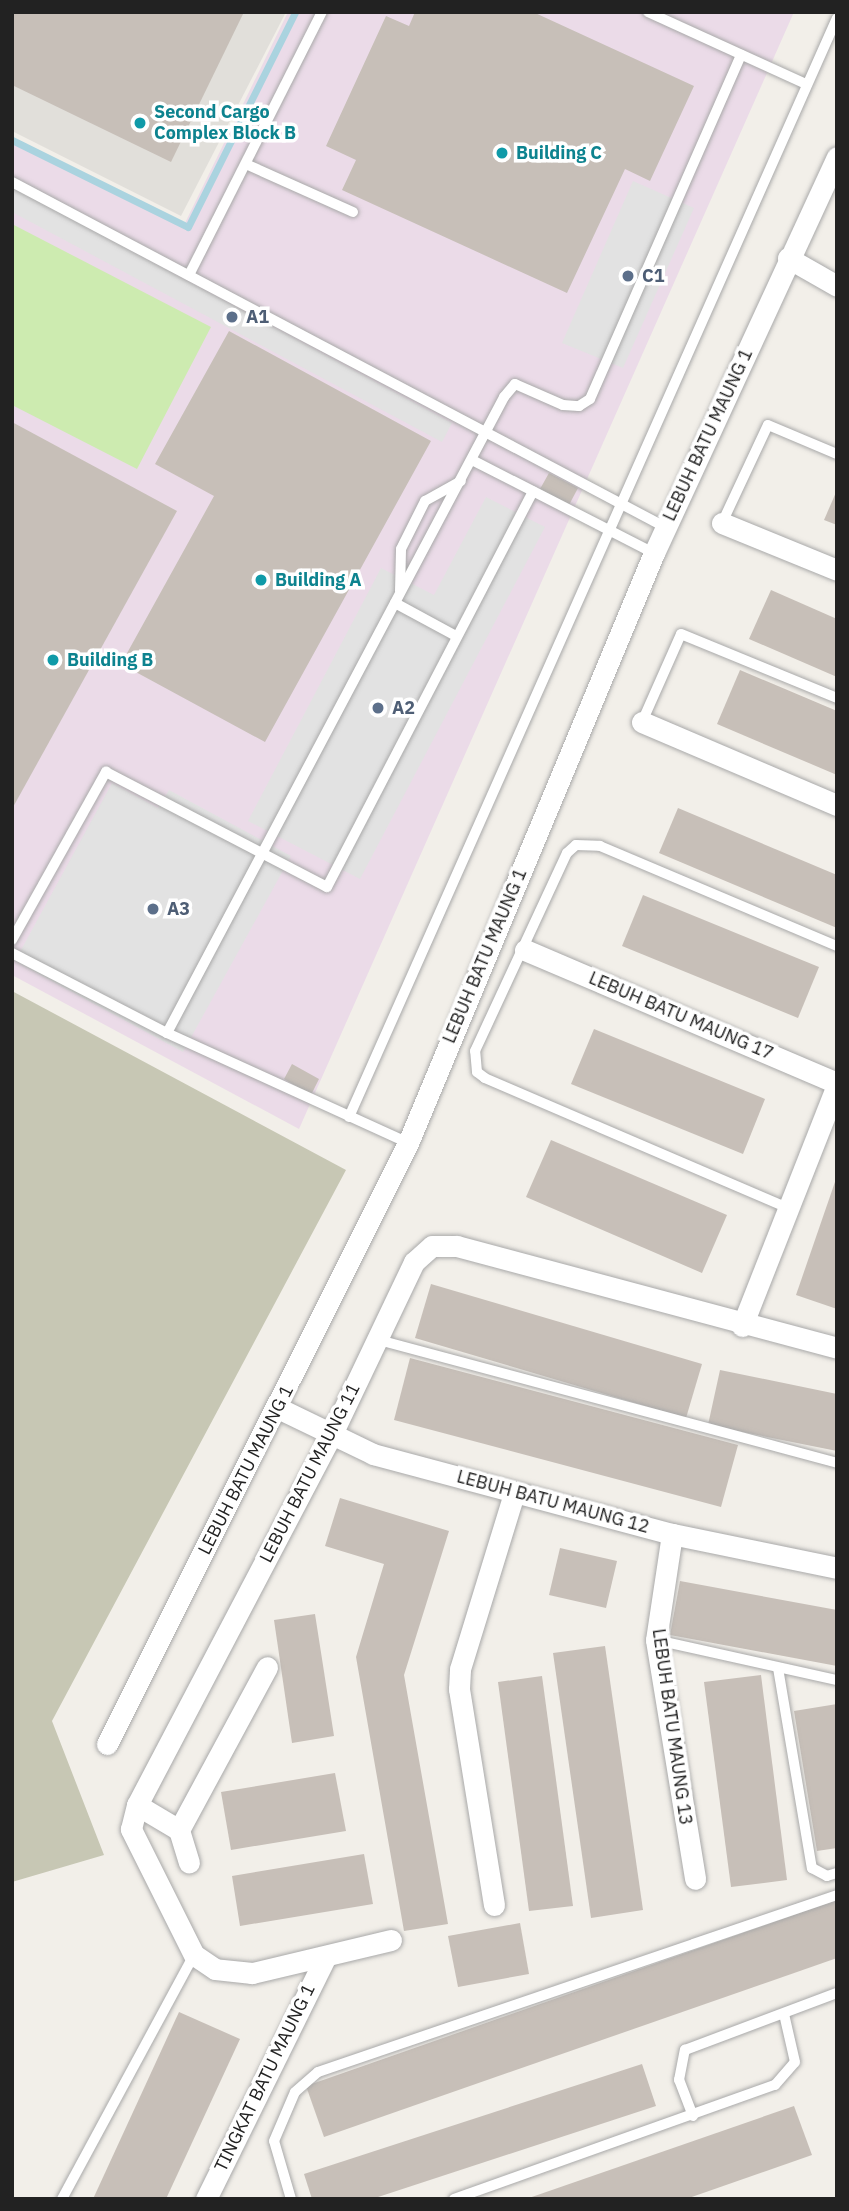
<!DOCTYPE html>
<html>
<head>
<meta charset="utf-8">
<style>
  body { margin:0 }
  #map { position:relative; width:849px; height:2211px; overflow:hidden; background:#f2efe9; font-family:"IBM Plex Sans",sans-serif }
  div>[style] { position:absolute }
  .industrial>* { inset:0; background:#ebdbe8 }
  .airport>* { inset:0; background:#e1dfda }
  .construction>* { inset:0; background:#c7c7b4 }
  .grass>* { inset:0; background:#cdebb0 }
  .parking>* { inset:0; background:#e2e2e2 }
  .stream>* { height:7px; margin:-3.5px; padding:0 3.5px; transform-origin:3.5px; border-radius:3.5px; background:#aad3df }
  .building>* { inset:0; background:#c7bfb8 }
  .roads { filter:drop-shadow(0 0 2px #a9a9a9) drop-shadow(0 0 2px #a9a9a9) }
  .service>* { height:10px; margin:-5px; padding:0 5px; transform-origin:5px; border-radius:5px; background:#fff }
  .minor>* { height:21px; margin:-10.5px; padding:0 10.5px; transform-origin:10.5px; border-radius:10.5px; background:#fff }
  .dots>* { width:19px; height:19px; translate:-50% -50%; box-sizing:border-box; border:4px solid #fff; border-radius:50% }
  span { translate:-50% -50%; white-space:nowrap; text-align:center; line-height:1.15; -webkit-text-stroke:7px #fff; paint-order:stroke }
  .culture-label { font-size:18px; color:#0d838f; font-weight:700 }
  .left { translate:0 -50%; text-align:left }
  .service-label { font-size:18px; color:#4e5e75; font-weight:700 }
  .street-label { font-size:18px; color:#222 }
  .frame { position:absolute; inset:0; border:14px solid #222; pointer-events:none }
</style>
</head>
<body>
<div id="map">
  <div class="industrial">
    <i style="clip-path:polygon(288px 12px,794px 12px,299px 1129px,12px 975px,12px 142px,184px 225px)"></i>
  </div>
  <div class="airport">
    <i style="clip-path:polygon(12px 12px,286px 12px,181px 216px,12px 131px)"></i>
  </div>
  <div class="construction">
    <i style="clip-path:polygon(12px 991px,346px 1170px,52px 1721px,104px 1855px,12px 1882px)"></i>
  </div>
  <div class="grass">
    <i style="clip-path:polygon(12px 224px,211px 327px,137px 469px,12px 405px)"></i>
  </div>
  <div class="parking">
    <i style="clip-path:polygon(633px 181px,694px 208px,623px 368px,562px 343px)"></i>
    <i style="clip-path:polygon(12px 187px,452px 423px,442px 442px,12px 212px)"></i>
    <i style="clip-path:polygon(486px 497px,545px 527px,360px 879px,248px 821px,381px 568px,434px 595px)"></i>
    <i style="clip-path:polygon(112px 783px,158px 808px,169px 790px,291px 856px,183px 1052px,15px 961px)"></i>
  </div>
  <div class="stream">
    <i style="left:12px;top:140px;width:196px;rotate:26.3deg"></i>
    <i style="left:188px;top:227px;width:240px;rotate:-63.5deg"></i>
  </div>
  <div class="building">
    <i style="clip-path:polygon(12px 12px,244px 12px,171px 162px,12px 85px)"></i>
    <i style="clip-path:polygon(415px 12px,533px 12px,694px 86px,650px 181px,625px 169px,567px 293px,342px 190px,356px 160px,326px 146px,386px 16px,409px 26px)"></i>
    <i style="clip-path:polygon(229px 331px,431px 441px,265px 742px,121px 664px,214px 496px,155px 464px)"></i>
    <i style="clip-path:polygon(12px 422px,177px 511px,12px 809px)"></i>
    <i style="clip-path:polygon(549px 473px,578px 488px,569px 505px,540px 489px)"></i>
    <i style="clip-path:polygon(837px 490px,837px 525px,824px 520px)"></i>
    <i style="clip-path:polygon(771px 590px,837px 619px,837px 677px,749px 639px)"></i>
    <i style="clip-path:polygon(740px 670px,837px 711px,837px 775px,717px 724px)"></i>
    <i style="clip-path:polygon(678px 808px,837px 875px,837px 928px,659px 853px)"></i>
    <i style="clip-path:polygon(643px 895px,819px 967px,798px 1018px,622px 946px)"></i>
    <i style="clip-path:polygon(594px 1029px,765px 1099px,743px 1154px,571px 1084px)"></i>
    <i style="clip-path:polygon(292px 1064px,319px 1079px,311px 1095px,284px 1079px)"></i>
    <i style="clip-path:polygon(551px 1140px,727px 1215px,702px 1273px,526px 1197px)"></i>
    <i style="clip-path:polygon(836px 1179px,837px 1179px,837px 1309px,796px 1295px)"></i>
    <i style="clip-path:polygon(431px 1284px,702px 1364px,686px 1418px,415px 1338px)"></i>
    <i style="clip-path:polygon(410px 1358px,738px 1445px,721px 1507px,394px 1420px)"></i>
    <i style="clip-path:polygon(720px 1370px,837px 1394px,837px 1451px,708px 1425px)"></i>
    <i style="clip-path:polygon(340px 1498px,449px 1531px,404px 1675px,448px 1924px,404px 1931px,356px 1657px,384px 1564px,325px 1546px)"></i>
    <i style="clip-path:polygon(560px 1548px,617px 1561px,606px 1608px,549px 1595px)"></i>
    <i style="clip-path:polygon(680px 1581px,837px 1610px,837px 1666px,670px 1635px)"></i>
    <i style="clip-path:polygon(315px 1614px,334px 1736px,292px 1743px,274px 1620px)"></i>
    <i style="clip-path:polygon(605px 1646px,643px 1910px,591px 1918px,553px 1653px)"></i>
    <i style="clip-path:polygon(761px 1675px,787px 1880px,731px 1887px,704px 1682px)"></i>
    <i style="clip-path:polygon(542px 1676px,573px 1906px,529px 1911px,498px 1682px)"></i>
    <i style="clip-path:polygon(837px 1704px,837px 1848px,817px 1851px,794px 1711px)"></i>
    <i style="clip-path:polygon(335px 1773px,346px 1831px,231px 1850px,221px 1792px)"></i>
    <i style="clip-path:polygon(364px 1854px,373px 1904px,240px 1926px,232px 1876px)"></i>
    <i style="clip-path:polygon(837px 1900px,837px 1958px,324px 2137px,306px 2086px)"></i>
    <i style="clip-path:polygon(520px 1923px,529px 1974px,458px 1987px,448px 1936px)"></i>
    <i style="clip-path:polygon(179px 2012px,240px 2039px,166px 2199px,93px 2199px)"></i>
    <i style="clip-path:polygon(642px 2064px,656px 2106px,372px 2199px,312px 2199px,304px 2174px)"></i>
    <i style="clip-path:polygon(794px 2106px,812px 2155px,686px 2199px,526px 2199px)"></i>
  </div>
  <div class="roads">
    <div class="service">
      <i style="left:648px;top:12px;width:174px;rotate:24.5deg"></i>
      <i style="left:248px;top:165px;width:115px;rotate:24.1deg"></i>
      <i style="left:12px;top:182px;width:739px;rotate:27.85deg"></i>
      <i style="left:189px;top:275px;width:295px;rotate:-63.2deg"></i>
      <i style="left:472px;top:460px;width:204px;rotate:27.1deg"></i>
      <i style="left:722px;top:523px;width:108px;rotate:-64.9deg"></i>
      <i style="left:768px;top:425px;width:75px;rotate:22.8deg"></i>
      <i style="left:400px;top:591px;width:42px;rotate:-88.6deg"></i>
      <i style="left:401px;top:549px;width:54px;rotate:-63.4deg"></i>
      <i style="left:425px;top:501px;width:41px;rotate:-29.1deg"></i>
      <i style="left:395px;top:603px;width:67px;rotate:28.5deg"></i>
      <i style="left:642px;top:722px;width:96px;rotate:-66.1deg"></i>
      <i style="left:681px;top:634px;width:169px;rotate:22.3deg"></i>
      <i style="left:12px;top:940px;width:193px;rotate:-60.8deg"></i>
      <i style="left:106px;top:772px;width:249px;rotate:27.5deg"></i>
      <i style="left:327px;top:887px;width:446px;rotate:-62.5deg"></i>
      <i style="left:12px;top:953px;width:174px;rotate:27.3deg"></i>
      <i style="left:167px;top:1033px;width:265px;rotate:24.5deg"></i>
      <i style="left:167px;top:1033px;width:720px;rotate:-62.08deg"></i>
      <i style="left:504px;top:397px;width:17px;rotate:-50deg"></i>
      <i style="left:515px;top:384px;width:52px;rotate:23.6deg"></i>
      <i style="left:563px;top:405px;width:16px;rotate:4deg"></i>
      <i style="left:579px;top:406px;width:13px;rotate:-32deg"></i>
      <i style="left:590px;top:399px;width:376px;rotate:-66.3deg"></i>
      <i style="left:349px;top:1117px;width:1202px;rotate:-66.06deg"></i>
      <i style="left:788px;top:1208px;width:330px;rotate:-156.8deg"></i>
      <i style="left:485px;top:1078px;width:10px;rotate:-143deg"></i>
      <i style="left:477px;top:1072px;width:21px;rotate:-95deg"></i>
      <i style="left:475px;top:1051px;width:218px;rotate:-65.1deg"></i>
      <i style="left:567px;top:853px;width:12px;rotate:-42deg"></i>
      <i style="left:576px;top:845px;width:24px;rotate:2deg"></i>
      <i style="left:600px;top:846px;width:257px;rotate:22.9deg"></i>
      <i style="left:375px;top:1339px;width:478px;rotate:15deg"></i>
      <i style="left:656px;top:1640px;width:185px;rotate:12.5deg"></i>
      <i style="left:778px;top:1668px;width:203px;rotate:80.4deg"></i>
      <i style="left:812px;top:1868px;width:17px;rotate:28deg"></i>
      <i style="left:827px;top:1876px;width:10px;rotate:-17deg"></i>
      <i style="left:693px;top:2116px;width:39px;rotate:-111deg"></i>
      <i style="left:679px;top:2080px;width:31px;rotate:-79deg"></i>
      <i style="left:685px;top:2050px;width:162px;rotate:-20.6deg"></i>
      <i style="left:62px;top:2199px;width:277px;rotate:-61.6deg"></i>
      <i style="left:291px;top:2199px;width:60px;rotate:-106.3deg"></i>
      <i style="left:274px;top:2141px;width:53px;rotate:-66.8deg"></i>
      <i style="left:295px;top:2092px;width:30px;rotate:-41deg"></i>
      <i style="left:318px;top:2072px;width:548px;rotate:-18.83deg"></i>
      <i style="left:454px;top:2199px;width:341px;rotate:-19.6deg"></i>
      <i style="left:775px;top:2085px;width:30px;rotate:-49deg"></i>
      <i style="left:795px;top:2062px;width:49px;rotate:-102.9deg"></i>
    </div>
    <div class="minor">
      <i style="left:788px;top:258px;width:56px;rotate:29.7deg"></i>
      <i style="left:722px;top:523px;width:124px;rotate:22.2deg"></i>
      <i style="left:642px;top:722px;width:212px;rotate:23.1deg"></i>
      <i style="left:525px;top:950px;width:339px;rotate:23.1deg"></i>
      <i style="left:742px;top:1326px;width:259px;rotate:-68.5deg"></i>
      <i style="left:278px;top:1408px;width:106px;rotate:25.8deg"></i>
      <i style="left:373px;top:1454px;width:310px;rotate:15deg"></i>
      <i style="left:672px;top:1534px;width:168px;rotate:11.6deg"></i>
      <i style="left:672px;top:1534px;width:107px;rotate:98.6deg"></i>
      <i style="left:656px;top:1640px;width:242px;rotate:80.7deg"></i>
      <i style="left:107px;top:1744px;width:672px;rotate:-63.4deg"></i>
      <i style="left:408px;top:1143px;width:639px;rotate:-67.37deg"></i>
      <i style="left:654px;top:553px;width:436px;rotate:-65.2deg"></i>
      <i style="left:137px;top:1805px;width:49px;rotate:30.8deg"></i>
      <i style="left:179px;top:1830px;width:185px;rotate:-61.6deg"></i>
      <i style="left:179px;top:1830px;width:34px;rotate:73deg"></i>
      <i style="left:494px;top:1905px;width:219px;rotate:-99.2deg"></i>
      <i style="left:459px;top:1689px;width:20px;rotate:-87deg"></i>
      <i style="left:460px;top:1669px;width:184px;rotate:-72.9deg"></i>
      <i style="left:391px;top:1940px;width:143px;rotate:166.6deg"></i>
      <i style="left:252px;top:1973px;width:37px;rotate:-174deg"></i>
      <i style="left:215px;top:1969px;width:25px;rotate:-146deg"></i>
      <i style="left:194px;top:1955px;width:141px;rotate:-116.6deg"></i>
      <i style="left:131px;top:1829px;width:25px;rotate:-76deg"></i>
      <i style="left:137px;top:1805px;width:417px;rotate:-62.3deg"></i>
      <i style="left:331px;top:1436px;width:193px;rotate:-64.5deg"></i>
      <i style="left:414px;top:1262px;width:24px;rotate:-42deg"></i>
      <i style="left:432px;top:1246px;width:25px"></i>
      <i style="left:457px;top:1246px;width:393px;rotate:15deg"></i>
      <i style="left:206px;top:2199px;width:269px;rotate:-63.7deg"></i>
    </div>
  </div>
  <div class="dots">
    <i style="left:140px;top:123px;background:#0f9aa8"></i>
    <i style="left:502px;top:153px;background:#0f9aa8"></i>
    <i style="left:628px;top:276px;background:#5c6f8a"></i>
    <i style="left:232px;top:317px;background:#5c6f8a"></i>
    <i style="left:261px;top:580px;background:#0f9aa8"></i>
    <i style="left:53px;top:660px;background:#0f9aa8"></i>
    <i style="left:378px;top:708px;background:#5c6f8a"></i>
    <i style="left:153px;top:909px;background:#5c6f8a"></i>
  </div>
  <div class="culture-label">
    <span class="left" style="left:154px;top:123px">Second Cargo<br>Complex Block B</span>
    <span class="left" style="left:516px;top:153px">Building C</span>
    <span class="left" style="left:275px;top:580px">Building A</span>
    <span class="left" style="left:67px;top:660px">Building B</span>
  </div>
  <div class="service-label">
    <span class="left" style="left:642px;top:276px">C1</span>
    <span class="left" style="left:246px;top:317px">A1</span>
    <span class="left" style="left:392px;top:708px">A2</span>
    <span class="left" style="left:167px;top:909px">A3</span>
  </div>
  <div class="street-label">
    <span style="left:708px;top:435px;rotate:-65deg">LEBUH BATU MAUNG 1</span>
    <span style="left:485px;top:956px;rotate:-67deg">LEBUH BATU MAUNG 1</span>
    <span style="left:681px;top:1016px;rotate:23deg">LEBUH BATU MAUNG 17</span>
    <span style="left:246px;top:1470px;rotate:-63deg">LEBUH BATU MAUNG 1</span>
    <span style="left:310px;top:1473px;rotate:-63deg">LEBUH BATU MAUNG 11</span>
    <span style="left:553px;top:1502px;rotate:15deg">LEBUH BATU MAUNG 12</span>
    <span style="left:672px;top:1727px;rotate:82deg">LEBUH BATU MAUNG 13</span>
    <span style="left:265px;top:2078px;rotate:-64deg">TINGKAT BATU MAUNG 1</span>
  </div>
  <div class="frame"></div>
</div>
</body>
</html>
